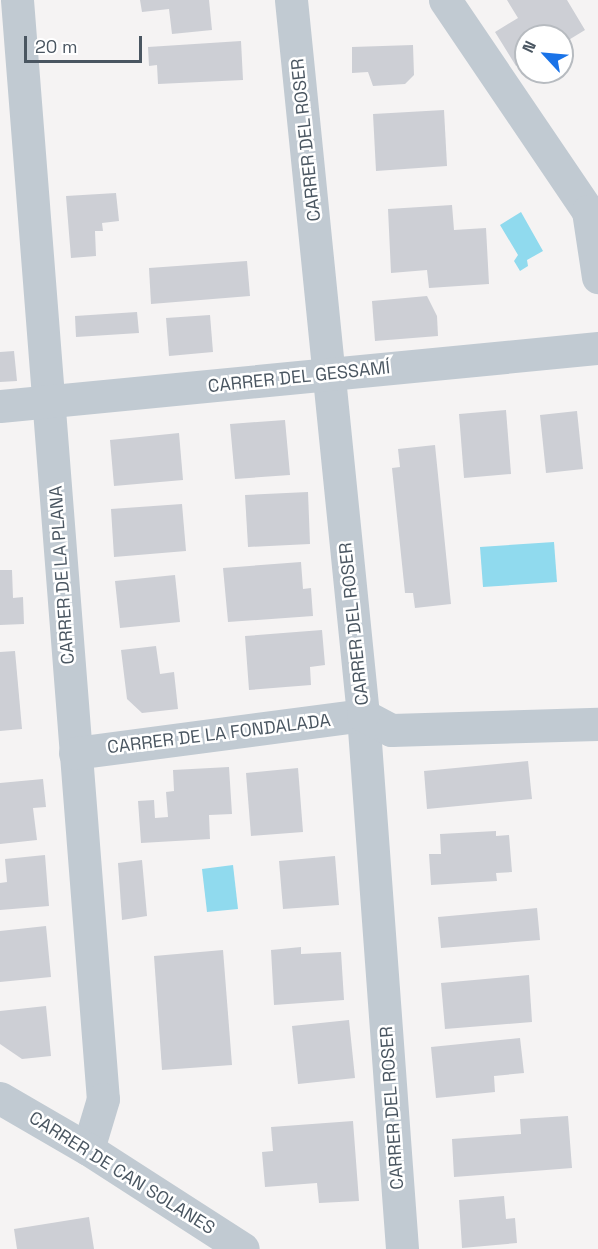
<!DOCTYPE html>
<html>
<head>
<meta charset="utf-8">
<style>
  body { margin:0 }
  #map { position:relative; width:598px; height:1249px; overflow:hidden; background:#f5f3f3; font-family:"Space Grotesk",sans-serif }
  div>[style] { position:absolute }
  .water>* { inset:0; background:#90daee }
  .building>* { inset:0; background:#cdcfd5 }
  .minor>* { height:33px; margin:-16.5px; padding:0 16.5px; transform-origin:16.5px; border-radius:16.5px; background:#c1cad2 }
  span { translate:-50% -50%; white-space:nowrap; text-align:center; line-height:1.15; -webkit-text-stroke:5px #fff; paint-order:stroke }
  .street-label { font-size:18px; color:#4a5661 }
  .north { position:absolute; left:514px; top:24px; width:60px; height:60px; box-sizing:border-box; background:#fff; border:2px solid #b7bbc0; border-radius:50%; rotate:296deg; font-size:16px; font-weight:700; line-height:24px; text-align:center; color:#4a5661 }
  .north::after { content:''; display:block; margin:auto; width:21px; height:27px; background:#1a73e8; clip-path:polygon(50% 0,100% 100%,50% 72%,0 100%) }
  .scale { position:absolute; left:24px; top:36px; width:118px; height:27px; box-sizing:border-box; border:3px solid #4a5661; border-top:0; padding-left:8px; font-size:18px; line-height:21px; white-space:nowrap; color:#4a5661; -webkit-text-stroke:4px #fff; paint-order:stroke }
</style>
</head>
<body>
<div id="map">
  <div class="water">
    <i style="clip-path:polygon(521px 212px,543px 251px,527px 260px,528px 266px,520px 271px,514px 261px,518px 255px,500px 225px)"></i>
    <i style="clip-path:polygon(554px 542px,557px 582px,483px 587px,480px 547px)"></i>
    <i style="clip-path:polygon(233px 865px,238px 909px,207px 912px,202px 869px)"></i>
  </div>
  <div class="building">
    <i style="clip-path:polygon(140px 0,209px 0,212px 30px,172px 34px,169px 9px,142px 12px)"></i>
    <i style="clip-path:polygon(507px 0,567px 0,585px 30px,562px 44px,562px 36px,526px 36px,526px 60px,516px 66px,495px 32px,518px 18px)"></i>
    <i style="clip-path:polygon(241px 41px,243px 80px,158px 84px,157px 65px,149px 66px,148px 47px)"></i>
    <i style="clip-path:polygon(413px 45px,414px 75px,405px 84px,373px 86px,368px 72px,352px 73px,352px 47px)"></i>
    <i style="clip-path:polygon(444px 110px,447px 166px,376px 171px,373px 114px)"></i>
    <i style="clip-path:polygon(116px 193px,119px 221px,102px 223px,103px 231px,95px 231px,96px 256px,71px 258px,66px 196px)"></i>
    <i style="clip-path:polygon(452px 205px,454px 230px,486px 228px,489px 284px,429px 288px,427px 270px,391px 273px,388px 209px)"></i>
    <i style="clip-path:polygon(247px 261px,250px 296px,151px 304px,149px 268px)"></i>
    <i style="clip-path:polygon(427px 296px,437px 316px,438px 336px,375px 341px,372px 301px)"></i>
    <i style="clip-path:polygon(137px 312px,139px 333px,76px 337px,75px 316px)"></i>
    <i style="clip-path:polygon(210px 315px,213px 352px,169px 356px,166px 318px)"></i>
    <i style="clip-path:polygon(14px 351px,17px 381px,0 382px,0 352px)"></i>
    <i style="clip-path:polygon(506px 410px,511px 474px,464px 478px,459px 414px)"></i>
    <i style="clip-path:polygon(577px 411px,583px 469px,546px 473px,540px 415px)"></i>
    <i style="clip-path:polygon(285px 420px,290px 475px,235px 479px,230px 424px)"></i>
    <i style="clip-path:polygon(179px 433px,183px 480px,114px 486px,110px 440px)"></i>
    <i style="clip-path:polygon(435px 445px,451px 604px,415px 608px,413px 593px,405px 593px,392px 468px,400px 467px,398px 449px)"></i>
    <i style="clip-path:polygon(308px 492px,310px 544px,248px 547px,245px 495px)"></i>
    <i style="clip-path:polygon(182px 504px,186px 551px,114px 557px,111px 509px)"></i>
    <i style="clip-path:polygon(301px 562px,303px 589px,311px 588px,313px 616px,228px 622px,223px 568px)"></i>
    <i style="clip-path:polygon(0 570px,12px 570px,13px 598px,23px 597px,24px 624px,0 625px)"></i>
    <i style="clip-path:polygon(175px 575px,180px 622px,120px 628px,115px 581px)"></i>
    <i style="clip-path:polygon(322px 630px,325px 665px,310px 667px,311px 685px,249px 690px,245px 636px)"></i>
    <i style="clip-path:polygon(156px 646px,160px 674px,174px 672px,178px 709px,142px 713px,127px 699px,121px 650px)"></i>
    <i style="clip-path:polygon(15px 651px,22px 729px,0 731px,0 652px)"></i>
    <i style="clip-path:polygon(528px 761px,532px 799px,427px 809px,424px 771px)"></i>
    <i style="clip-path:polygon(229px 767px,232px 814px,209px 815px,210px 839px,141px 843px,138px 801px,154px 800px,155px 818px,168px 817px,166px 792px,174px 791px,173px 770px)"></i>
    <i style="clip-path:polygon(298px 768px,303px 832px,251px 836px,246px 773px)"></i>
    <i style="clip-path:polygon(43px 779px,46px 807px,33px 808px,37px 840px,0 844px,0 783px)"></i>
    <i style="clip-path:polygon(496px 831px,496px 836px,509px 835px,512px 872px,496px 873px,497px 881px,431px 885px,429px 854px,441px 854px,440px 834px)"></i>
    <i style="clip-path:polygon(45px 855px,49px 906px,0 910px,0 883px,7px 882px,5px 859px)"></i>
    <i style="clip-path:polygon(335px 856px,339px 905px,283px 909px,279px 861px)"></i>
    <i style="clip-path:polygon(142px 860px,147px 916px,122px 920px,118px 863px)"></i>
    <i style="clip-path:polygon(537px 908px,540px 940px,441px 948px,438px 917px)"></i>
    <i style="clip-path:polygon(46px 926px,51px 977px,0 982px,0 931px)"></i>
    <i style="clip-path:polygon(301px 947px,301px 954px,341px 952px,344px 1000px,274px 1005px,271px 950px)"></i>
    <i style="clip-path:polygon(223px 950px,232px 1065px,162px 1070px,154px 956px)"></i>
    <i style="clip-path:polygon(529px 975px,532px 1022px,445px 1029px,441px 983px)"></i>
    <i style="clip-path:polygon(46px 1006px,51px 1056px,22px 1059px,0 1044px,0 1011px)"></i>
    <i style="clip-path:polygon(349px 1020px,355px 1078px,298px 1084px,292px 1026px)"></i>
    <i style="clip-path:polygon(520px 1038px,524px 1073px,494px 1076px,495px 1092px,436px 1098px,431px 1047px)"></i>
    <i style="clip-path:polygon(568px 1116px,572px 1168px,454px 1177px,452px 1139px,521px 1134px,520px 1119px)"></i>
    <i style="clip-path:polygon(353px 1121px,359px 1201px,319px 1203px,317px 1183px,265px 1187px,262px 1152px,273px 1151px,271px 1127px)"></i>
    <i style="clip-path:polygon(504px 1196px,506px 1219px,515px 1218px,517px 1243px,462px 1248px,459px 1200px)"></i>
    <i style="clip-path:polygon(89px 1217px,94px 1249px,17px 1249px,14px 1229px)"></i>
  </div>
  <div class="minor">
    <i style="left:17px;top:0;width:1102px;rotate:85.53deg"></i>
    <i style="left:103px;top:1099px;width:52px;rotate:106.7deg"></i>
    <i style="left:291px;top:0;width:719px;rotate:84.25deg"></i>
    <i style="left:363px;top:715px;width:535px;rotate:85.82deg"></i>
    <i style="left:445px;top:0;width:255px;rotate:55.9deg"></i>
    <i style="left:588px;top:211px;width:67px;rotate:81.4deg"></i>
    <i style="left:0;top:406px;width:601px;rotate:-5.54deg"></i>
    <i style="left:75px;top:753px;width:290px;rotate:-7.5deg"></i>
    <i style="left:363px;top:715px;width:32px;rotate:28deg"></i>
    <i style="left:391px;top:730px;width:207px;rotate:-1.7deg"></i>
    <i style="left:0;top:1098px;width:102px;rotate:30.1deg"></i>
    <i style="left:88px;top:1149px;width:184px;rotate:32.8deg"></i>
  </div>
  <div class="street-label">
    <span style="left:306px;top:140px;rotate:-96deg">CARRER DEL ROSER</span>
    <span style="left:299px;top:377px;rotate:-6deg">CARRER DEL GESSAMÍ</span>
    <span style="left:62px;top:575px;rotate:-94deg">CARRER DE LA PLANA</span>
    <span style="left:354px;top:624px;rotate:-96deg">CARRER DEL ROSER</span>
    <span style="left:219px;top:734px;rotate:-7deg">CARRER DE LA FONDALADA</span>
    <span style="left:392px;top:1108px;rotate:-94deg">CARRER DEL ROSER</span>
    <span style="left:122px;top:1173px;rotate:32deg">CARRER DE CAN SOLANES</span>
  </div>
  <div class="north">N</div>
  <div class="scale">20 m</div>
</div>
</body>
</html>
